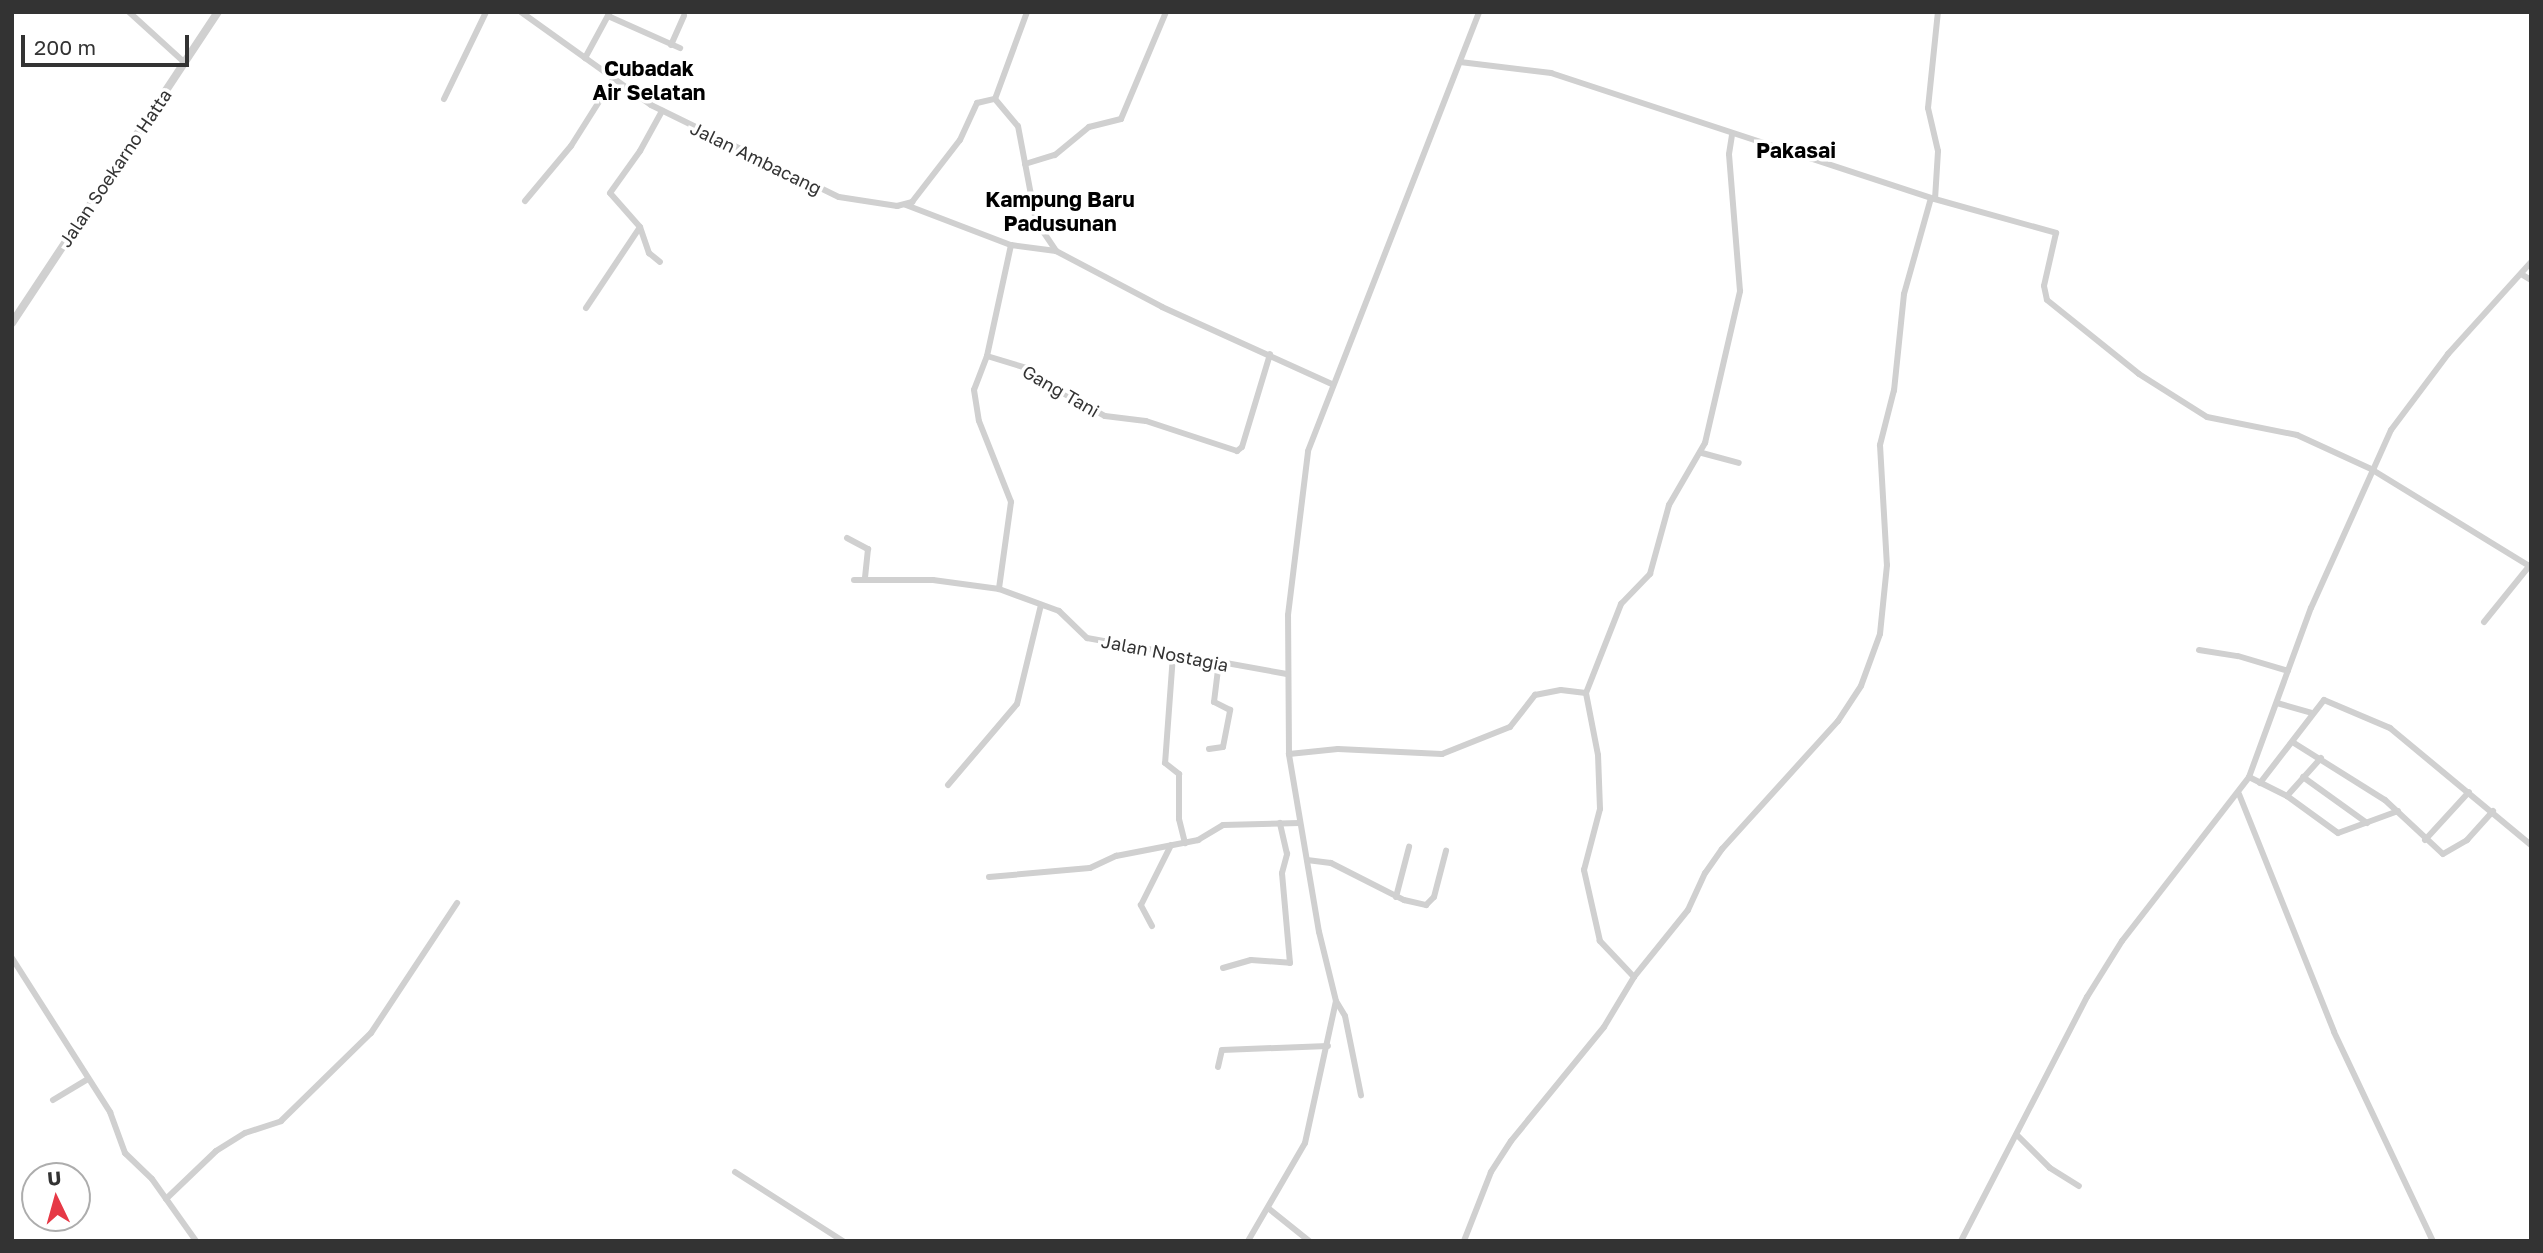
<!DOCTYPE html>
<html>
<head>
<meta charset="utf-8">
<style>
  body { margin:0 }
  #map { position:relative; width:2543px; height:1253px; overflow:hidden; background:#fff; font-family:"Golos Text",sans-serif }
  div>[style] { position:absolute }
  .minor>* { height:6px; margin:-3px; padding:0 3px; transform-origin:3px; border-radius:3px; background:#d0d0d0 }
  .tertiary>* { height:8px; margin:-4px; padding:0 4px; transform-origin:4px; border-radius:4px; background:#d0d0d0 }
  span { translate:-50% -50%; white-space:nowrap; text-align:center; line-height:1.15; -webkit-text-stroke:7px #fff; paint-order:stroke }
  .street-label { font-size:18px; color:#333 }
  .quarter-label { font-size:21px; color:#000; font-weight:700 }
  .frame { position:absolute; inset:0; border:14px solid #333; pointer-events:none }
  .north { position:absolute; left:21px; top:1162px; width:70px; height:70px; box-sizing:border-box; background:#fff; border:2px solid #adadad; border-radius:50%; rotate:355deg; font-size:19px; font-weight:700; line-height:28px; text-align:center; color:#333 }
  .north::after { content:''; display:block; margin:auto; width:24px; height:32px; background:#e63946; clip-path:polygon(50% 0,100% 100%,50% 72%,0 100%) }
  .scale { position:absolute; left:21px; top:35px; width:168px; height:32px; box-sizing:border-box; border:4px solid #333; border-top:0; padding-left:9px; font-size:21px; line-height:24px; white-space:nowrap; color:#333; -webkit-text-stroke:5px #fff; paint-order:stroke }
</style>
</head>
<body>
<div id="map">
  <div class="minor">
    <i style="left:129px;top:12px;width:76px;rotate:42.3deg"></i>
    <i style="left:521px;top:12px;width:160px;rotate:35.6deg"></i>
    <i style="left:651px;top:105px;width:209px;rotate:26.1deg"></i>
    <i style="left:839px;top:197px;width:59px;rotate:8.8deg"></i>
    <i style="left:897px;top:206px;width:16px;rotate:-15deg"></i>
    <i style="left:912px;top:202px;width:78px;rotate:-52.3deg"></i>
    <i style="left:960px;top:140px;width:41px;rotate:-65.3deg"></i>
    <i style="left:977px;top:103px;width:18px;rotate:-13deg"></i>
    <i style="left:995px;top:99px;width:35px;rotate:50deg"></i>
    <i style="left:1018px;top:126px;width:97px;rotate:79.3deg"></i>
    <i style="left:1036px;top:221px;width:36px;rotate:56deg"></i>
    <i style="left:1056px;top:251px;width:120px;rotate:27.8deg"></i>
    <i style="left:1162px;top:307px;width:187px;rotate:24.4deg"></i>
    <i style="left:608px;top:16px;width:79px;rotate:24deg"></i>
    <i style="left:671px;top:45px;width:32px;rotate:-66deg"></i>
    <i style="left:585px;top:58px;width:52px;rotate:-61.5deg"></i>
    <i style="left:1460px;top:62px;width:92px;rotate:6.9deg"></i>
    <i style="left:1551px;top:73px;width:400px;rotate:18.2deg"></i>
    <i style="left:1931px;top:198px;width:100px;rotate:105.7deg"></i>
    <i style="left:1904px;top:294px;width:97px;rotate:95.9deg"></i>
    <i style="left:1894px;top:390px;width:57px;rotate:104.3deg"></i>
    <i style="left:1880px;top:445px;width:120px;rotate:86.7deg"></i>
    <i style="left:1887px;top:565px;width:69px;rotate:95.8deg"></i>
    <i style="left:1880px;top:634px;width:55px;rotate:110.1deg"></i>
    <i style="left:1861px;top:686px;width:42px;rotate:123.3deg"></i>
    <i style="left:1838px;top:721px;width:173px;rotate:132.2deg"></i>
    <i style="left:1722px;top:849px;width:29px;rotate:125deg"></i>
    <i style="left:1705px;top:873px;width:41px;rotate:114.7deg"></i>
    <i style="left:1688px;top:910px;width:86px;rotate:128.9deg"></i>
    <i style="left:1634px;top:977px;width:58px;rotate:121deg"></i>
    <i style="left:1604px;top:1027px;width:147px;rotate:129.2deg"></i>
    <i style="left:1511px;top:1141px;width:37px;rotate:123deg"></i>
    <i style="left:1491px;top:1172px;width:74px;rotate:111.4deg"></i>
    <i style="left:444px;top:99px;width:97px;rotate:-64.2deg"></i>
    <i style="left:995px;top:99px;width:93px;rotate:-69.8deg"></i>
    <i style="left:1025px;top:164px;width:31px;rotate:-17deg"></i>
    <i style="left:1055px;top:155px;width:44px;rotate:-39.5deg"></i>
    <i style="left:1089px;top:127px;width:33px;rotate:-14deg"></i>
    <i style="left:1121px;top:119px;width:116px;rotate:-67.2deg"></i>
    <i style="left:1931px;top:198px;width:130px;rotate:15.6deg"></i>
    <i style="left:2056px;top:233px;width:54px;rotate:102.8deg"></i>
    <i style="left:2044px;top:286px;width:14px;rotate:78deg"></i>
    <i style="left:2047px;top:300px;width:118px;rotate:38.8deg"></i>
    <i style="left:2139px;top:374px;width:80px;rotate:32.3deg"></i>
    <i style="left:2207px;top:417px;width:92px;rotate:11.3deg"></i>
    <i style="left:2297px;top:435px;width:81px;rotate:24.7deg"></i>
    <i style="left:2371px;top:469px;width:188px;rotate:31.5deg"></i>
    <i style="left:1935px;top:199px;width:48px;rotate:-86.4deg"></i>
    <i style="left:1938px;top:151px;width:44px;rotate:-103.1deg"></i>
    <i style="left:1928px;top:108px;width:97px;rotate:-84.1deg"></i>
    <i style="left:525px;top:201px;width:72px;rotate:-50.1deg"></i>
    <i style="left:571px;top:146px;width:80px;rotate:-57.7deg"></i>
    <i style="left:906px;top:205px;width:112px;rotate:20.9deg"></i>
    <i style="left:640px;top:227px;width:28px;rotate:71deg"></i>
    <i style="left:649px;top:253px;width:14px;rotate:39deg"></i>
    <i style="left:1056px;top:251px;width:45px;rotate:-172.4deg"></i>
    <i style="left:1011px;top:245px;width:114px;rotate:102.2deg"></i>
    <i style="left:987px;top:356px;width:36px;rotate:111deg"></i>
    <i style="left:974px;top:390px;width:31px;rotate:81deg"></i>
    <i style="left:979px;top:421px;width:87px;rotate:68.4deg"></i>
    <i style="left:1011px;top:502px;width:88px;rotate:97.9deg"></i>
    <i style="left:999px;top:589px;width:64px;rotate:20.1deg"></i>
    <i style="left:1059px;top:611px;width:39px;rotate:44deg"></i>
    <i style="left:1087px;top:638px;width:203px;rotate:10.2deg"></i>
    <i style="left:2521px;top:274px;width:12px;rotate:31deg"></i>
    <i style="left:586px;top:308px;width:97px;rotate:-56.3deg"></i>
    <i style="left:640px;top:227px;width:45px;rotate:-131.4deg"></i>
    <i style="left:610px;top:193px;width:52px;rotate:-54.5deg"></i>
    <i style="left:640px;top:151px;width:46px;rotate:-61.2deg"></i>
    <i style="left:987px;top:356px;width:48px;rotate:16.9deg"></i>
    <i style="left:1033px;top:370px;width:25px;rotate:42deg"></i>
    <i style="left:1052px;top:387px;width:60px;rotate:28.7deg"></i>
    <i style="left:1105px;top:416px;width:41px;rotate:7deg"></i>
    <i style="left:1146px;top:421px;width:96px;rotate:18.2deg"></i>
    <i style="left:1237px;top:451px;width:6px;rotate:-39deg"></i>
    <i style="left:1242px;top:447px;width:97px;rotate:-73.2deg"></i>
    <i style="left:1702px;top:453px;width:38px;rotate:15deg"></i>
    <i style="left:847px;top:538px;width:24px;rotate:28deg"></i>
    <i style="left:868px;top:549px;width:31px;rotate:96deg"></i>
    <i style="left:854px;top:580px;width:79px"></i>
    <i style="left:933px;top:580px;width:67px;rotate:7.8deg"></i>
    <i style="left:2484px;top:622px;width:75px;rotate:-51deg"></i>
    <i style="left:2199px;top:650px;width:39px;rotate:9deg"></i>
    <i style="left:2238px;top:656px;width:52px;rotate:16.7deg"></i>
    <i style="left:1173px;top:655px;width:108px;rotate:94.2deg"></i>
    <i style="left:1165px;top:763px;width:18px;rotate:38deg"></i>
    <i style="left:1179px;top:774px;width:45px;rotate:90deg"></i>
    <i style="left:1179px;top:819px;width:25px;rotate:76deg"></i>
    <i style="left:2277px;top:703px;width:36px;rotate:16deg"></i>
    <i style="left:2294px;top:743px;width:107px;rotate:32.1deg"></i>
    <i style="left:2385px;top:800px;width:79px;rotate:43deg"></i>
    <i style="left:2443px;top:854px;width:28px;rotate:-30deg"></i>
    <i style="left:2467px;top:840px;width:39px;rotate:-48deg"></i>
    <i style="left:1209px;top:749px;width:14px;rotate:-8deg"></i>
    <i style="left:1223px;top:747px;width:38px;rotate:-79deg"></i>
    <i style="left:1230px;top:710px;width:18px;rotate:-153deg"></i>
    <i style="left:1214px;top:702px;width:39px;rotate:-83deg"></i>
    <i style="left:1289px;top:754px;width:49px;rotate:-5.8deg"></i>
    <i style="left:1338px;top:749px;width:104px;rotate:2.8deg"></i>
    <i style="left:1442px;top:754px;width:73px;rotate:-21.7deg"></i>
    <i style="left:1510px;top:727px;width:41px;rotate:-52deg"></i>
    <i style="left:1535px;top:695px;width:26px;rotate:-11deg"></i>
    <i style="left:1561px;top:690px;width:25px;rotate:7deg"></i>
    <i style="left:2249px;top:777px;width:42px;rotate:26.6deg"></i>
    <i style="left:2287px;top:796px;width:63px;rotate:36deg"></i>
    <i style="left:2338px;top:833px;width:64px;rotate:-20.1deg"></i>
    <i style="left:2303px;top:777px;width:79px;rotate:35.7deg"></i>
    <i style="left:2260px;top:783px;width:105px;rotate:-52.4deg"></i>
    <i style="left:2324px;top:700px;width:72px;rotate:23deg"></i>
    <i style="left:2390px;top:728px;width:183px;rotate:39.7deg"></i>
    <i style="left:948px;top:785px;width:106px;rotate:-49.6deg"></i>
    <i style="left:1017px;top:704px;width:102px;rotate:-76.4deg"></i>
    <i style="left:2239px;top:794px;width:256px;rotate:68.2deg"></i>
    <i style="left:2334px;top:1032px;width:231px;rotate:64.7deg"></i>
    <i style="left:2287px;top:796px;width:51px;rotate:-48.2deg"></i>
    <i style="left:2425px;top:840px;width:65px;rotate:-47.5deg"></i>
    <i style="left:1307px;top:860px;width:24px;rotate:7deg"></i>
    <i style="left:1331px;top:863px;width:82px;rotate:26.9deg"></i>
    <i style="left:1404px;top:900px;width:23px;rotate:13deg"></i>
    <i style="left:1426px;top:905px;width:11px;rotate:-45deg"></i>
    <i style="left:1434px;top:897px;width:48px;rotate:-75.4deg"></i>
    <i style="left:989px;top:877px;width:101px;rotate:-5.1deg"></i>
    <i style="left:1090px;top:868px;width:29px;rotate:-25deg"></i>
    <i style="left:1116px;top:856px;width:84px;rotate:-11deg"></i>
    <i style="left:1198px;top:840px;width:29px;rotate:-31deg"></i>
    <i style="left:1223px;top:825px;width:77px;rotate:-1.5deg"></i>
    <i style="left:1396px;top:897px;width:52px;rotate:-75.4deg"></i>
    <i style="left:1152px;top:926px;width:24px;rotate:-118deg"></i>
    <i style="left:1141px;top:905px;width:67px;rotate:-63.4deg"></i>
    <i style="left:12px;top:958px;width:183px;rotate:57.5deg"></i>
    <i style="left:110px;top:1112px;width:44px;rotate:69.9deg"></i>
    <i style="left:125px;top:1153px;width:37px;rotate:44deg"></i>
    <i style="left:152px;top:1179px;width:76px;rotate:54.6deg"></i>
    <i style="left:1223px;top:968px;width:29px;rotate:-16deg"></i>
    <i style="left:1251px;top:960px;width:39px;rotate:4deg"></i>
    <i style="left:1290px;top:963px;width:90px;rotate:-95.1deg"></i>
    <i style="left:1282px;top:873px;width:20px;rotate:-75deg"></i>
    <i style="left:1287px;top:854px;width:32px;rotate:-103deg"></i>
    <i style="left:1634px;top:977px;width:50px;rotate:-133.4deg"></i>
    <i style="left:1600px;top:941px;width:73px;rotate:-102.7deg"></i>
    <i style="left:1584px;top:870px;width:63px;rotate:-75.3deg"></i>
    <i style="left:1600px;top:809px;width:54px;rotate:-92.1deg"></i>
    <i style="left:1598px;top:755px;width:63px;rotate:-101deg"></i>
    <i style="left:1586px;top:693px;width:96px;rotate:-68.5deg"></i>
    <i style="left:1621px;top:604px;width:42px;rotate:-46deg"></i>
    <i style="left:1650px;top:574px;width:72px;rotate:-74.6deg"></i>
    <i style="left:1669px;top:505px;width:72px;rotate:-59.9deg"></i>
    <i style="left:1705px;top:443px;width:156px;rotate:-77deg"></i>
    <i style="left:1740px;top:291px;width:137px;rotate:-94.6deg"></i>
    <i style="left:1729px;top:154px;width:20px;rotate:-81deg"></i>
    <i style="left:1336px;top:1001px;width:17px;rotate:59deg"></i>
    <i style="left:1345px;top:1016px;width:81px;rotate:78.6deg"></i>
    <i style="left:1218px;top:1067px;width:17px;rotate:-77deg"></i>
    <i style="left:1222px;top:1050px;width:106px;rotate:-2.2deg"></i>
    <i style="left:53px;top:1100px;width:41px;rotate:-31deg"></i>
    <i style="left:2018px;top:1136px;width:45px;rotate:45deg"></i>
    <i style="left:2050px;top:1168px;width:34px;rotate:32deg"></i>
    <i style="left:735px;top:1172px;width:128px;rotate:32.6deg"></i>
    <i style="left:166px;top:1199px;width:69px;rotate:-43.8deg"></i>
    <i style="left:216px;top:1151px;width:34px;rotate:-32deg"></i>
    <i style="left:245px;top:1133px;width:38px;rotate:-18deg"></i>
    <i style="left:281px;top:1121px;width:126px;rotate:-44.4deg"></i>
    <i style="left:371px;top:1033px;width:156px;rotate:-56.5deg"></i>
    <i style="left:1268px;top:1208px;width:53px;rotate:38.8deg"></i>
    <i style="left:1248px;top:1241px;width:113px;rotate:-59.8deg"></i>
    <i style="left:1305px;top:1143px;width:145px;rotate:-77.7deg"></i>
    <i style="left:1336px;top:1001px;width:71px;rotate:-103.8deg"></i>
    <i style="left:1319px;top:932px;width:181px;rotate:-99.6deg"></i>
    <i style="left:1289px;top:754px;width:139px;rotate:-90.4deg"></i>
    <i style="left:1288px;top:615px;width:165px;rotate:-83deg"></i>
    <i style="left:1308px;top:451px;width:471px;rotate:-68.7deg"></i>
    <i style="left:1961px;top:1241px;width:275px;rotate:-62.7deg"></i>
    <i style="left:2087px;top:997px;width:66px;rotate:-58deg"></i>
    <i style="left:2122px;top:941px;width:207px;rotate:-52.2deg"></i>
    <i style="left:2249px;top:777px;width:180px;rotate:-69.9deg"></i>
    <i style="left:2311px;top:608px;width:195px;rotate:-65.8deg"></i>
    <i style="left:2391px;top:430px;width:95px;rotate:-53.1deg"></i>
    <i style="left:2448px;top:354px;width:124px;rotate:-47.9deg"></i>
  </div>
  <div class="tertiary">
    <i style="left:12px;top:323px;width:373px;rotate:-56.5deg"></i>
  </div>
  <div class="street-label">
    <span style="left:756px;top:158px;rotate:26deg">Jalan Ambacang</span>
    <span style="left:115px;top:168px;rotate:-56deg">Jalan Soekarno Hatta</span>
    <span style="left:1061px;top:391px;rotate:30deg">Gang Tani</span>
    <span style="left:1165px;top:653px;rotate:11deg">Jalan Nostagia</span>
  </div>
  <div class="quarter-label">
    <span style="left:649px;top:80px">Cubadak<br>Air Selatan</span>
    <span style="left:1796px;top:150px">Pakasai</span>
    <span style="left:1060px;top:211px">Kampung Baru<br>Padusunan</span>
  </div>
  <div class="frame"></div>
  <div class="north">U</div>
  <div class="scale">200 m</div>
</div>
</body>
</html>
